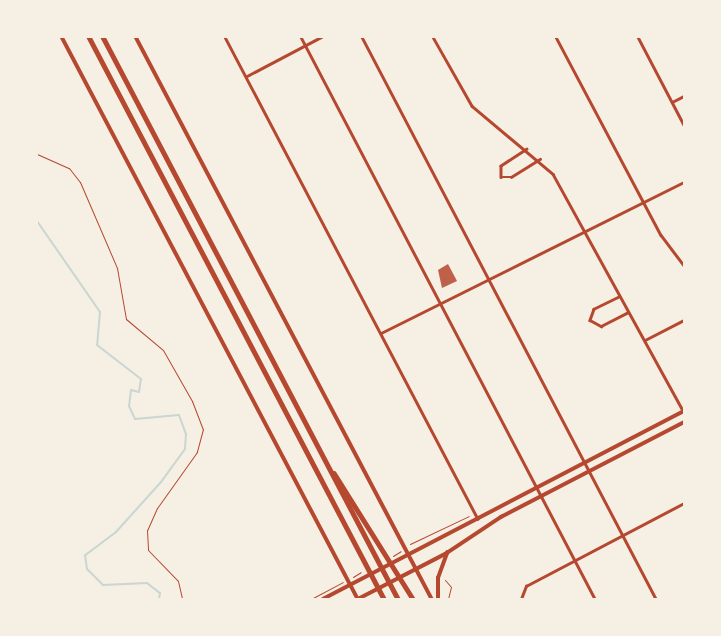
<!DOCTYPE html>
<html>
<head>
<meta charset="utf-8">
<style>
  body { margin:0 }
  #map { position:relative; width:721px; height:636px; overflow:hidden; background:#f6efe4; font-family:Overpass,sans-serif }
  div>[style] { position:absolute }
  .stream>* { height:2px; margin:-1px; padding:0 1px; transform-origin:1px; border-radius:1px; background:#c9d6d2 }
  .building>* { inset:0; background:#bf614a }
  .path>* { height:1px; margin:-0.5px; padding:0 0.5px; transform-origin:0.5px; border-radius:0.5px; background:#b5482f }
  .minor>* { height:2.5px; margin:-1.25px; padding:0 1.25px; transform-origin:1.25px; border-radius:1.25px; background:#b5482f }
  .tertiary>* { height:3.5px; margin:-1.75px; padding:0 1.75px; transform-origin:1.75px; border-radius:1.75px; background:#b5482f }
  .secondary>* { height:3.5px; margin:-1.75px; padding:0 1.75px; transform-origin:1.75px; border-radius:1.75px; background:#b5482f }
  .motorway>* { height:4.5px; margin:-2.25px; padding:0 2.25px; transform-origin:2.25px; border-radius:2.25px; background:#b5482f }
  span { translate:-50% -50%; white-space:nowrap; text-align:center; line-height:1.15; -webkit-text-stroke:5px #f6efe4; paint-order:stroke }
  .frame { position:absolute; inset:0; border:38px solid #f6efe4; pointer-events:none }
</style>
</head>
<body>
<div id="map">
  <div class="stream">
    <i style="left:37px;top:221px;width:111px;rotate:55.3deg"></i>
    <i style="left:100px;top:312px;width:33px;rotate:95deg"></i>
    <i style="left:97px;top:345px;width:56px;rotate:37.7deg"></i>
    <i style="left:141px;top:379px;width:13px;rotate:99deg"></i>
    <i style="left:139px;top:392px;width:8px;rotate:-166deg"></i>
    <i style="left:131px;top:390px;width:16px;rotate:97deg"></i>
    <i style="left:129px;top:406px;width:14px;rotate:65deg"></i>
    <i style="left:135px;top:419px;width:44px;rotate:-5.2deg"></i>
    <i style="left:179px;top:415px;width:20px;rotate:70deg"></i>
    <i style="left:186px;top:434px;width:15px;rotate:94deg"></i>
    <i style="left:185px;top:449px;width:41px;rotate:126deg"></i>
    <i style="left:161px;top:482px;width:67px;rotate:132deg"></i>
    <i style="left:116px;top:532px;width:39px;rotate:143deg"></i>
    <i style="left:85px;top:555px;width:14px;rotate:82deg"></i>
    <i style="left:87px;top:569px;width:23px;rotate:45deg"></i>
    <i style="left:103px;top:585px;width:44px;rotate:-2.6deg"></i>
    <i style="left:147px;top:583px;width:16px;rotate:38deg"></i>
    <i style="left:160px;top:593px;width:6px;rotate:99deg"></i>
  </div>
  <div class="building">
    <i style="clip-path:polygon(448px 264px,457px 281px,442px 288px,438px 270px)"></i>
  </div>
  <div class="path">
    <i style="left:37px;top:154px;width:35px;rotate:24deg"></i>
    <i style="left:69px;top:168px;width:18px;rotate:52deg"></i>
    <i style="left:80px;top:182px;width:94px;rotate:66.7deg"></i>
    <i style="left:117px;top:268px;width:52px;rotate:80deg"></i>
    <i style="left:126px;top:319px;width:48px;rotate:40deg"></i>
    <i style="left:163px;top:350px;width:59px;rotate:60.4deg"></i>
    <i style="left:192px;top:401px;width:30px;rotate:69deg"></i>
    <i style="left:203px;top:429px;width:24px;rotate:105deg"></i>
    <i style="left:197px;top:452px;width:69px;rotate:125.5deg"></i>
    <i style="left:157px;top:508px;width:24px;rotate:114deg"></i>
    <i style="left:147px;top:530px;width:20px;rotate:87deg"></i>
    <i style="left:148px;top:550px;width:43px;rotate:45.9deg"></i>
    <i style="left:178px;top:581px;width:18px;rotate:77deg"></i>
    <i style="left:410px;top:544px;width:65px;rotate:-25.4deg"></i>
    <i style="left:393px;top:556px;width:9px;rotate:-32deg"></i>
    <i style="left:353px;top:577px;width:9px;rotate:-32deg"></i>
    <i style="left:445px;top:580px;width:9px;rotate:49deg"></i>
    <i style="left:451px;top:587px;width:12px;rotate:104deg"></i>
    <i style="left:311px;top:599px;width:36px;rotate:-28deg"></i>
  </div>
  <div class="minor">
    <i style="left:225px;top:37px;width:544px;rotate:62.31deg"></i>
    <i style="left:301px;top:37px;width:634px;rotate:62.38deg"></i>
    <i style="left:362px;top:37px;width:634px;rotate:62.38deg"></i>
    <i style="left:433px;top:37px;width:79px;rotate:60.5deg"></i>
    <i style="left:472px;top:106px;width:106px;rotate:40deg"></i>
    <i style="left:553px;top:174px;width:272px;rotate:61.2deg"></i>
    <i style="left:556px;top:37px;width:224px;rotate:62.1deg"></i>
    <i style="left:661px;top:235px;width:39px;rotate:53deg"></i>
    <i style="left:638px;top:37px;width:99px;rotate:62.4deg"></i>
    <i style="left:247px;top:76px;width:84px;rotate:-27.8deg"></i>
    <i style="left:672px;top:102px;width:13px;rotate:-27deg"></i>
    <i style="left:527px;top:149px;width:31px;rotate:147deg"></i>
    <i style="left:501px;top:166px;width:11px;rotate:90deg"></i>
    <i style="left:501px;top:177px;width:10px"></i>
    <i style="left:511px;top:177px;width:34px;rotate:-32deg"></i>
    <i style="left:619px;top:297px;width:28px;rotate:154deg"></i>
    <i style="left:594px;top:309px;width:12px;rotate:110deg"></i>
    <i style="left:590px;top:320px;width:13px;rotate:29deg"></i>
    <i style="left:601px;top:326px;width:30px;rotate:-27deg"></i>
    <i style="left:381px;top:333px;width:339px;rotate:-26.5deg"></i>
    <i style="left:645px;top:340px;width:44px;rotate:-27.1deg"></i>
    <i style="left:521px;top:599px;width:14px;rotate:-69deg"></i>
    <i style="left:526px;top:586px;width:178px;rotate:-27.7deg"></i>
  </div>
  <div class="tertiary">
    <i style="left:323px;top:599px;width:407px;rotate:-27.5deg"></i>
    <i style="left:358px;top:599px;width:100px;rotate:-27.3deg"></i>
    <i style="left:447px;top:553px;width:65px;rotate:-33.7deg"></i>
    <i style="left:501px;top:517px;width:206px;rotate:-27.4deg"></i>
  </div>
  <div class="secondary">
    <i style="left:62px;top:37px;width:635px;rotate:62.22deg"></i>
    <i style="left:136px;top:37px;width:635px;rotate:62.22deg"></i>
    <i style="left:438px;top:599px;width:21px;rotate:-90deg"></i>
    <i style="left:438px;top:578px;width:27px;rotate:-70deg"></i>
  </div>
  <div class="motorway">
    <i style="left:89px;top:37px;width:635px;rotate:62.3deg"></i>
    <i style="left:103px;top:37px;width:635px;rotate:62.3deg"></i>
    <i style="left:334px;top:473px;width:149px;rotate:57.9deg"></i>
  </div>
  <div class="frame"></div>
</div>
</body>
</html>
